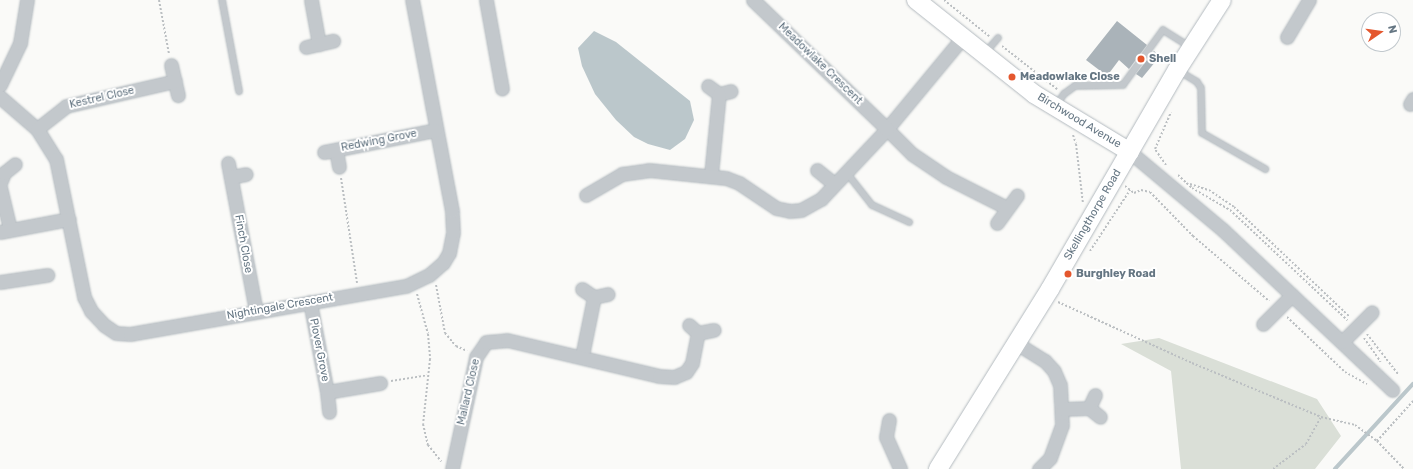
<!DOCTYPE html>
<html>
<head>
<meta charset="utf-8">
<style>
  body { margin:0 }
  #map { position:relative; width:1413px; height:469px; overflow:hidden; background:#fafaf8; font-family:Rubik,sans-serif }
  div>[style] { position:absolute }
  .green>* { inset:0; background:#dadfd7 }
  .water>* { inset:0; background:#bbc7cb }
  .stream>* { height:3.5px; margin:-1.75px; padding:0 1.75px; transform-origin:1.75px; border-radius:1.75px; background:#bbc7cb }
  .building>* { inset:0; background:#aab3b9 }
  .path>* { height:2px; margin-top:-1px; transform-origin:0; background:repeating-linear-gradient(90deg,#bbbfc2 0 2px,transparent 0 4px) }
  .roads { filter:drop-shadow(0 0 1px #b3babf) drop-shadow(0 0 1px #b3babf) }
  .lane>* { height:6px; margin:-3px; padding:0 3px; transform-origin:3px; border-radius:3px; background:#c3c8cc }
  .street>* { height:13px; margin:-6.5px; padding:0 6.5px; transform-origin:6.5px; border-radius:6.5px; background:#c3c8cc }
  .secondary>* { height:18px; margin:-9px; padding:0 9px; transform-origin:9px; border-radius:9px; background:#fff }
  .dots>* { width:11px; height:11px; translate:-50% -50%; box-sizing:border-box; border:2px solid #fff; border-radius:50% }
  span { translate:-50% -50%; white-space:nowrap; text-align:center; line-height:1.15; -webkit-text-stroke:4px #fff; paint-order:stroke }
  .poi-label { font-size:11px; color:#657683; font-weight:700 }
  .left { translate:0 -50%; text-align:left }
  .street-label { font-size:11px; color:#657683 }
  .north { position:absolute; left:1361px; top:12px; width:40px; height:40px; box-sizing:border-box; background:#fff; border:1px solid #c1c8cd; border-radius:50%; rotate:77deg; font-size:11px; font-weight:700; line-height:16px; text-align:center; color:#657683 }
  .north::after { content:''; display:block; margin:auto; width:14px; height:18px; background:#e4572e; clip-path:polygon(50% 0,100% 100%,50% 72%,0 100%) }
</style>
</head>
<body>
<div id="map">
  <div class="green">
    <i style="clip-path:polygon(1159px 338px,1317px 399px,1341px 436px,1315px 469px,1181px 469px,1171px 371px,1121px 344px)"></i>
  </div>
  <div class="water">
    <i style="clip-path:polygon(594px 31px,616px 42px,690px 101px,694px 120px,685px 139px,670px 150px,648px 144px,634px 137px,616px 120px,595px 94px,582px 66px,578px 48px)"></i>
  </div>
  <div class="stream">
    <i style="left:1335px;top:469px;width:115px;rotate:-47.5deg"></i>
  </div>
  <div class="building">
    <i style="clip-path:polygon(1117px 21px,1147px 45px,1129px 69px,1119px 60px,1107px 76px,1086px 60px)"></i>
    <i style="clip-path:polygon(1154px 51px,1160px 56px,1142px 78px,1136px 74px)"></i>
  </div>
  <div class="path">
    <i style="left:159px;top:0;width:55px;rotate:79.5deg"></i>
    <i style="left:944px;top:0;width:58px;rotate:38.7deg"></i>
    <i style="left:1002px;top:46px;width:70px;rotate:38deg"></i>
    <i style="left:1073px;top:135px;width:9px;rotate:72deg"></i>
    <i style="left:1076px;top:144px;width:60px;rotate:83.3deg"></i>
    <i style="left:1166px;top:165px;width:19px;rotate:-125deg"></i>
    <i style="left:1155px;top:149px;width:40px;rotate:-66.6deg"></i>
    <i style="left:1178px;top:175px;width:19px;rotate:43deg"></i>
    <i style="left:1192px;top:188px;width:44px;rotate:30.1deg"></i>
    <i style="left:1230px;top:210px;width:161px;rotate:43.2deg"></i>
    <i style="left:341px;top:178px;width:106px;rotate:81.3deg"></i>
    <i style="left:1190px;top:184px;width:20px;rotate:18deg"></i>
    <i style="left:1209px;top:190px;width:30px;rotate:34deg"></i>
    <i style="left:1234px;top:207px;width:160px;rotate:43.5deg"></i>
    <i style="left:1125px;top:186px;width:11px;rotate:38deg"></i>
    <i style="left:1134px;top:193px;width:8px;rotate:-23deg"></i>
    <i style="left:1141px;top:190px;width:9px;rotate:13deg"></i>
    <i style="left:1150px;top:192px;width:62px;rotate:45.7deg"></i>
    <i style="left:1193px;top:236px;width:100px;rotate:40.5deg"></i>
    <i style="left:1090px;top:251px;width:73px;rotate:-56.7deg"></i>
    <i style="left:436px;top:285px;width:49px;rotate:79.4deg"></i>
    <i style="left:445px;top:333px;width:17px;rotate:50deg"></i>
    <i style="left:456px;top:346px;width:12px;rotate:24deg"></i>
    <i style="left:417px;top:294px;width:41px;rotate:74.6deg"></i>
    <i style="left:428px;top:334px;width:25px;rotate:85deg"></i>
    <i style="left:430px;top:359px;width:65px;rotate:96.1deg"></i>
    <i style="left:423px;top:424px;width:22px;rotate:77deg"></i>
    <i style="left:428px;top:445px;width:21px;rotate:51deg"></i>
    <i style="left:1058px;top:302px;width:147px;rotate:24.5deg"></i>
    <i style="left:1192px;top:363px;width:140px;rotate:22.7deg"></i>
    <i style="left:1321px;top:417px;width:35px;rotate:13deg"></i>
    <i style="left:1355px;top:425px;width:27px;rotate:36deg"></i>
    <i style="left:1377px;top:441px;width:39px;rotate:46deg"></i>
    <i style="left:1287px;top:317px;width:80px;rotate:43.5deg"></i>
    <i style="left:1345px;top:372px;width:25px;rotate:29deg"></i>
    <i style="left:1367px;top:334px;width:51px;rotate:52.2deg"></i>
    <i style="left:1364px;top:338px;width:29px;rotate:55deg"></i>
    <i style="left:391px;top:381px;width:36px;rotate:-9deg"></i>
    <i style="left:1377px;top:441px;width:54px;rotate:-48deg"></i>
    <i style="left:1273px;top:469px;width:41px;rotate:-37.1deg"></i>
    <i style="left:1306px;top:444px;width:31px;rotate:-61deg"></i>
  </div>
  <div class="roads">
    <div class="lane">
      <i style="left:222px;top:0;width:93px;rotate:79.4deg"></i>
      <i style="left:985px;top:53px;width:20px;rotate:-49deg"></i>
      <i style="left:1179px;top:71px;width:21px;rotate:31deg"></i>
      <i style="left:1197px;top:82px;width:7px;rotate:56deg"></i>
      <i style="left:1201px;top:88px;width:45px;rotate:88.7deg"></i>
      <i style="left:1202px;top:133px;width:73px;rotate:29.7deg"></i>
      <i style="left:1056px;top:105px;width:14px;rotate:-54deg"></i>
      <i style="left:1064px;top:94px;width:14px;rotate:-36deg"></i>
      <i style="left:1075px;top:86px;width:48px;rotate:-1.2deg"></i>
      <i style="left:1123px;top:85px;width:68px;rotate:-54deg"></i>
      <i style="left:1163px;top:30px;width:32px;rotate:32deg"></i>
      <i style="left:846px;top:172px;width:42px;rotate:51.8deg"></i>
      <i style="left:872px;top:205px;width:41px;rotate:24.7deg"></i>
    </div>
    <div class="street">
      <i style="left:311px;top:0;width:45px;rotate:79.7deg"></i>
      <i style="left:486px;top:0;width:90px;rotate:79.8deg"></i>
      <i style="left:963px;top:37px;width:119px;rotate:129.6deg"></i>
      <i style="left:887px;top:129px;width:35px;rotate:45deg"></i>
      <i style="left:912px;top:154px;width:41px;rotate:34.1deg"></i>
      <i style="left:946px;top:177px;width:68px;rotate:26.9deg"></i>
      <i style="left:1287px;top:37px;width:43px;rotate:-59.3deg"></i>
      <i style="left:306px;top:47px;width:28px;rotate:-13deg"></i>
      <i style="left:171px;top:65px;width:31px;rotate:77deg"></i>
      <i style="left:0;top:85px;width:47px;rotate:-64.5deg"></i>
      <i style="left:20px;top:43px;width:44px;rotate:-80.8deg"></i>
      <i style="left:708px;top:86px;width:14px;rotate:36deg"></i>
      <i style="left:719px;top:94px;width:12px;rotate:-14deg"></i>
      <i style="left:0;top:97px;width:49px;rotate:40.9deg"></i>
      <i style="left:37px;top:129px;width:36px;rotate:58deg"></i>
      <i style="left:56px;top:159px;width:141px;rotate:78.5deg"></i>
      <i style="left:84px;top:297px;width:16px;rotate:63deg"></i>
      <i style="left:91px;top:311px;width:19px;rotate:47deg"></i>
      <i style="left:104px;top:325px;width:14px;rotate:34deg"></i>
      <i style="left:116px;top:333px;width:14px;rotate:4deg"></i>
      <i style="left:130px;top:334px;width:280px;rotate:-9.9deg"></i>
      <i style="left:406px;top:286px;width:25px;rotate:-26deg"></i>
      <i style="left:429px;top:275px;width:18px;rotate:-41deg"></i>
      <i style="left:443px;top:263px;width:12px;rotate:-59deg"></i>
      <i style="left:449px;top:253px;width:21px;rotate:-79deg"></i>
      <i style="left:453px;top:232px;width:21px;rotate:-93deg"></i>
      <i style="left:452px;top:211px;width:215px;rotate:-100.7deg"></i>
      <i style="left:1410px;top:104px;width:6px;rotate:-59deg"></i>
      <i style="left:37px;top:129px;width:37px;rotate:-38deg"></i>
      <i style="left:66px;top:106px;width:112px;rotate:-12.9deg"></i>
      <i style="left:336px;top:150px;width:17px;rotate:80deg"></i>
      <i style="left:324px;top:152px;width:113px;rotate:-11.2deg"></i>
      <i style="left:1130px;top:152px;width:121px;rotate:40deg"></i>
      <i style="left:1223px;top:230px;width:233px;rotate:43.4deg"></i>
      <i style="left:228px;top:163px;width:151px;rotate:79.3deg"></i>
      <i style="left:817px;top:170px;width:22px;rotate:39deg"></i>
      <i style="left:711px;top:175px;width:81px;rotate:-84.4deg"></i>
      <i style="left:231px;top:177px;width:15px;rotate:-11deg"></i>
      <i style="left:0;top:183px;width:11px;rotate:-68deg"></i>
      <i style="left:4px;top:173px;width:14px;rotate:-39deg"></i>
      <i style="left:0;top:187px;width:43px;rotate:76.6deg"></i>
      <i style="left:586px;top:195px;width:42px;rotate:-30.3deg"></i>
      <i style="left:622px;top:174px;width:27px;rotate:-8deg"></i>
      <i style="left:649px;top:170px;width:77px;rotate:5.9deg"></i>
      <i style="left:726px;top:178px;width:14px;rotate:21deg"></i>
      <i style="left:739px;top:183px;width:45px;rotate:34deg"></i>
      <i style="left:776px;top:208px;width:14px;rotate:12deg"></i>
      <i style="left:790px;top:211px;width:11px;rotate:-5deg"></i>
      <i style="left:801px;top:210px;width:23px;rotate:-29deg"></i>
      <i style="left:821px;top:199px;width:96px;rotate:-46.7deg"></i>
      <i style="left:887px;top:129px;width:186px;rotate:-136.1deg"></i>
      <i style="left:997px;top:223px;width:34px;rotate:-54deg"></i>
      <i style="left:0;top:232px;width:70px;rotate:-10.7deg"></i>
      <i style="left:0;top:282px;width:48px;rotate:-8.5deg"></i>
      <i style="left:582px;top:289px;width:14px;rotate:34deg"></i>
      <i style="left:594px;top:297px;width:14px;rotate:-12deg"></i>
      <i style="left:310px;top:302px;width:92px;rotate:79.3deg"></i>
      <i style="left:327px;top:392px;width:54px;rotate:-9.6deg"></i>
      <i style="left:1263px;top:324px;width:41px;rotate:-45deg"></i>
      <i style="left:689px;top:325px;width:12px;rotate:42deg"></i>
      <i style="left:698px;top:333px;width:16px;rotate:-11deg"></i>
      <i style="left:1342px;top:342px;width:42px;rotate:-45deg"></i>
      <i style="left:1016px;top:343px;width:34px;rotate:32deg"></i>
      <i style="left:1045px;top:361px;width:13px;rotate:48deg"></i>
      <i style="left:1054px;top:371px;width:15px;rotate:67deg"></i>
      <i style="left:1060px;top:385px;width:40px;rotate:87.1deg"></i>
      <i style="left:1062px;top:425px;width:35px;rotate:110deg"></i>
      <i style="left:1050px;top:458px;width:16px;rotate:135deg"></i>
      <i style="left:582px;top:356px;width:60px;rotate:-78.5deg"></i>
      <i style="left:327px;top:392px;width:20px;rotate:84deg"></i>
      <i style="left:1095px;top:395px;width:14px;rotate:115deg"></i>
      <i style="left:1089px;top:408px;width:14px;rotate:39deg"></i>
      <i style="left:1063px;top:409px;width:26px;rotate:-2deg"></i>
      <i style="left:889px;top:420px;width:17px;rotate:100deg"></i>
      <i style="left:886px;top:437px;width:35px;rotate:66deg"></i>
      <i style="left:452px;top:469px;width:115px;rotate:-77.9deg"></i>
      <i style="left:476px;top:357px;width:18px;rotate:-56deg"></i>
      <i style="left:486px;top:342px;width:21px;rotate:-5deg"></i>
      <i style="left:507px;top:340px;width:156px;rotate:13.3deg"></i>
      <i style="left:659px;top:376px;width:15px;rotate:4deg"></i>
      <i style="left:674px;top:377px;width:13px;rotate:-23deg"></i>
      <i style="left:686px;top:372px;width:11px;rotate:-56deg"></i>
      <i style="left:692px;top:363px;width:31px;rotate:-79deg"></i>
    </div>
    <div class="secondary">
      <i style="left:916px;top:0;width:151px;rotate:38.5deg"></i>
      <i style="left:1034px;top:94px;width:112px;rotate:31.1deg"></i>
      <i style="left:938px;top:469px;width:212px;rotate:-58.1deg"></i>
      <i style="left:1050px;top:289px;width:253px;rotate:-59.9deg"></i>
      <i style="left:1177px;top:70px;width:83px;rotate:-57.3deg"></i>
    </div>
  </div>
  <div class="dots">
    <i style="left:1141px;top:59px;background:#e4572e"></i>
    <i style="left:1012px;top:77px;background:#e4572e"></i>
    <i style="left:1068px;top:274px;background:#e4572e"></i>
  </div>
  <div class="poi-label">
    <span class="left" style="left:1149px;top:59px">Shell</span>
    <span class="left" style="left:1020px;top:77px">Meadowlake Close</span>
    <span class="left" style="left:1076px;top:274px">Burghley Road</span>
  </div>
  <div class="street-label">
    <span style="left:820px;top:64px;rotate:44deg">Meadowlake Crescent</span>
    <span style="left:102px;top:98px;rotate:-13deg">Kestrel Close</span>
    <span style="left:1079px;top:121px;rotate:31deg">Birchwood Avenue</span>
    <span style="left:379px;top:141px;rotate:-11deg">Redwing Grove</span>
    <span style="left:1093px;top:215px;rotate:-60deg">Skellingthorpe Road</span>
    <span style="left:243px;top:244px;rotate:80deg">Finch Close</span>
    <span style="left:280px;top:307px;rotate:-10deg">Nightingale Crescent</span>
    <span style="left:319px;top:350px;rotate:79deg">Plover Grove</span>
    <span style="left:469px;top:392px;rotate:-77deg">Mallard Close</span>
  </div>
  <div class="north">N</div>
</div>
</body>
</html>
